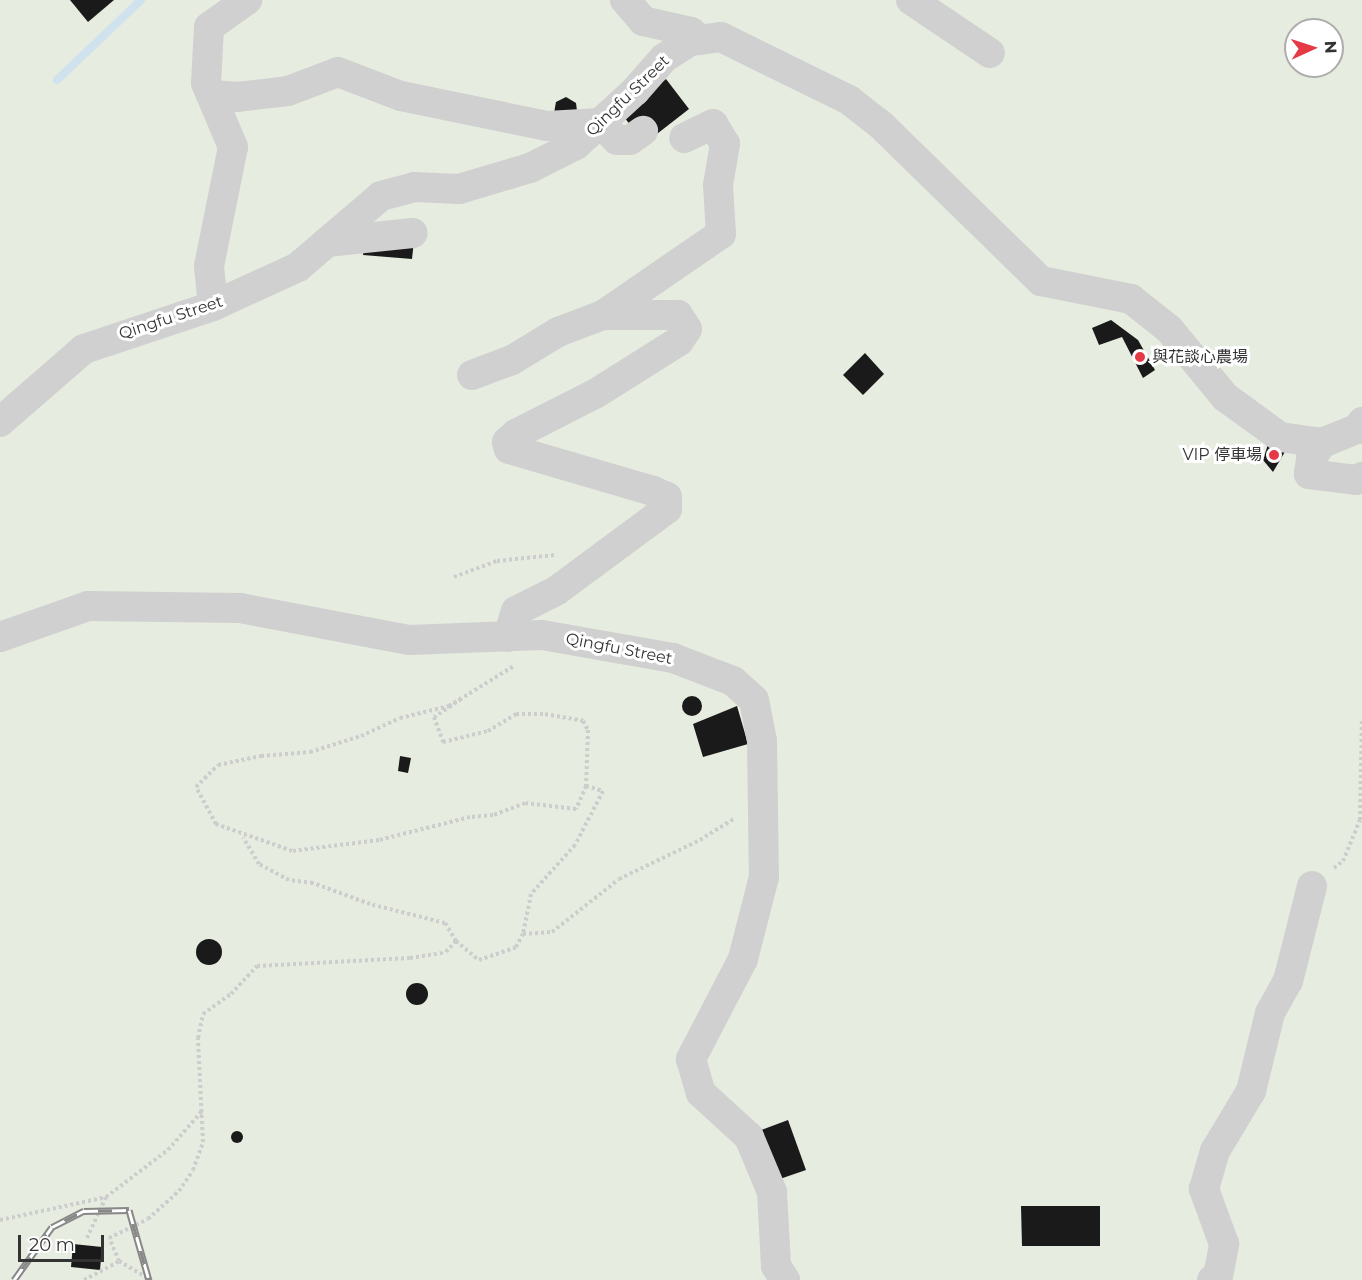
<!DOCTYPE html>
<html>
<head>
<meta charset="utf-8">
<style>
  body { margin:0 }
  #map { position:relative; width:1362px; height:1280px; overflow:hidden; background:#fff; font-family:Montserrat,"Noto Sans TC",sans-serif }
  div>[style] { position:absolute }
  .green>* { inset:0; background:#e6ecdf }
  .stream>* { height:8px; margin:-4px; padding:0 4px; transform-origin:4px; border-radius:4px; background:#cfe2ee }
  .building>* { inset:0; background:#1a1a1a }
  .round { border-radius:50% }
  .path>* { height:4px; margin-top:-2px; transform-origin:0; background:repeating-linear-gradient(90deg,#cdcdcd 0 3px,transparent 0 6px) }
  .minor>* { height:30px; margin:-15px; padding:0 15px; transform-origin:15px; border-radius:15px; background:#d0d0d0 }
  .rail>* { height:7px; margin-top:-3.5px; transform-origin:0; background:repeating-linear-gradient(90deg,#fff 0 14px,#888 0 28px); box-sizing:border-box; border-block:2px solid #888 }
  .dots>* { width:16px; height:16px; translate:-50% -50%; box-sizing:border-box; border:3px solid #fff; border-radius:50% }
  span { translate:-50% -50%; white-space:nowrap; text-align:center; line-height:1.15; -webkit-text-stroke:6px #fff; paint-order:stroke }
  .street-label { font-size:16px; color:#333 }
  .poi-label { font-size:16px; color:#333 }
  .left { translate:0 -50%; text-align:left }
  .right { translate:-100% -50%; text-align:right }
  .north { position:absolute; left:1284px; top:18px; width:60px; height:60px; box-sizing:border-box; background:#fff; border:2px solid #adadad; border-radius:50%; rotate:87deg; font-size:16px; font-weight:700; line-height:24px; text-align:center; color:#333 }
  .north::after { content:''; display:block; margin:auto; width:21px; height:27px; background:#e63946; clip-path:polygon(50% 0,100% 100%,50% 72%,0 100%) }
  .scale { position:absolute; left:18px; top:1235px; width:86px; height:27px; box-sizing:border-box; border:3px solid #333; border-top:0; padding-left:8px; font-size:18px; line-height:21px; white-space:nowrap; color:#333; -webkit-text-stroke:4px #fff; paint-order:stroke }
</style>
</head>
<body>
<div id="map">
  <div class="green">
    <i style="clip-path:polygon(evenodd,0 0,1362px 0,1362px 1280px,0 1280px,0 0,1296px 30px,1332px 30px,1332px 66px,1296px 66px,1296px 30px)"></i>
  </div>
  <div class="stream">
    <i style="left:57px;top:80px;width:116px;rotate:-43.6deg"></i>
  </div>
  <div class="building">
    <i style="clip-path:polygon(70px 0,114px 0,88px 22px)"></i>
    <i style="clip-path:polygon(666px 79px,689px 109px,644px 144px,622px 114px)"></i>
    <i style="clip-path:polygon(566px 97px,576px 103px,577px 111px,554px 113px,556px 102px)"></i>
    <i style="clip-path:polygon(366px 226px,415px 231px,412px 259px,363px 255px)"></i>
    <i style="clip-path:polygon(1111px 320px,1138px 340px,1155px 370px,1143px 378px,1122px 337px,1099px 345px,1092px 328px)"></i>
    <i style="clip-path:polygon(865px 353px,884px 374px,863px 395px,843px 375px)"></i>
    <i style="clip-path:polygon(1269px 441px,1286px 450px,1273px 472px,1263px 460px)"></i>
    <i class="round" style="left:682px;top:696px;width:20px;height:20px"></i>
    <i style="clip-path:polygon(737px 706px,748px 744px,703px 757px,693px 724px)"></i>
    <i style="clip-path:polygon(400px 756px,411px 758px,408px 773px,398px 771px)"></i>
    <i class="round" style="left:196px;top:939px;width:26px;height:26px"></i>
    <i class="round" style="left:406px;top:983px;width:22px;height:22px"></i>
    <i style="clip-path:polygon(788px 1120px,806px 1170px,774px 1181px,756px 1132px)"></i>
    <i class="round" style="left:231px;top:1131px;width:12px;height:12px"></i>
    <i style="clip-path:polygon(1021px 1206px,1100px 1206px,1100px 1246px,1022px 1246px)"></i>
    <i style="clip-path:polygon(73px 1244px,102px 1247px,100px 1270px,71px 1267px)"></i>
  </div>
  <div class="path">
    <i style="left:454px;top:577px;width:46px;rotate:-20.4deg"></i>
    <i style="left:497px;top:561px;width:58px;rotate:-5.9deg"></i>
    <i style="left:461px;top:699px;width:32px;rotate:146deg"></i>
    <i style="left:434px;top:717px;width:27px;rotate:70deg"></i>
    <i style="left:443px;top:742px;width:46px;rotate:-13.7deg"></i>
    <i style="left:488px;top:731px;width:33px;rotate:-31deg"></i>
    <i style="left:516px;top:714px;width:29px"></i>
    <i style="left:545px;top:714px;width:39px;rotate:10deg"></i>
    <i style="left:583px;top:721px;width:10px;rotate:61deg"></i>
    <i style="left:588px;top:730px;width:56px;rotate:92deg"></i>
    <i style="left:586px;top:786px;width:25px;rotate:113deg"></i>
    <i style="left:576px;top:809px;width:51px;rotate:-173.3deg"></i>
    <i style="left:525px;top:803px;width:34px;rotate:159deg"></i>
    <i style="left:493px;top:815px;width:23px;rotate:175deg"></i>
    <i style="left:470px;top:817px;width:94px;rotate:165.8deg"></i>
    <i style="left:379px;top:840px;width:88px;rotate:172.8deg"></i>
    <i style="left:292px;top:851px;width:81px;rotate:-160.4deg"></i>
    <i style="left:216px;top:824px;width:42px;rotate:-118.4deg"></i>
    <i style="left:196px;top:787px;width:31px;rotate:-45deg"></i>
    <i style="left:218px;top:765px;width:44px;rotate:-11.8deg"></i>
    <i style="left:261px;top:756px;width:49px;rotate:-4.7deg"></i>
    <i style="left:310px;top:752px;width:53px;rotate:-17.4deg"></i>
    <i style="left:361px;top:736px;width:43px;rotate:-24.8deg"></i>
    <i style="left:400px;top:718px;width:50px;rotate:-13.8deg"></i>
    <i style="left:449px;top:706px;width:76px;rotate:-31.6deg"></i>
    <i style="left:586px;top:786px;width:18px;rotate:16deg"></i>
    <i style="left:603px;top:791px;width:61px;rotate:117.4deg"></i>
    <i style="left:575px;top:845px;width:66px;rotate:131.9deg"></i>
    <i style="left:531px;top:894px;width:41px;rotate:101.3deg"></i>
    <i style="left:523px;top:934px;width:29px;rotate:-4deg"></i>
    <i style="left:552px;top:932px;width:85px;rotate:-38.3deg"></i>
    <i style="left:619px;top:879px;width:90px;rotate:-25.7deg"></i>
    <i style="left:700px;top:840px;width:40px;rotate:-32deg"></i>
    <i style="left:1334px;top:868px;width:11px;rotate:-38deg"></i>
    <i style="left:1343px;top:861px;width:44px;rotate:-67.5deg"></i>
    <i style="left:1360px;top:820px;width:101px;rotate:-88.9deg"></i>
    <i style="left:456px;top:941px;width:30px;rotate:40deg"></i>
    <i style="left:479px;top:960px;width:39px;rotate:-19deg"></i>
    <i style="left:516px;top:947px;width:15px;rotate:-62deg"></i>
    <i style="left:0;top:1220px;width:108px;rotate:-12.2deg"></i>
    <i style="left:87px;top:1238px;width:45px;rotate:-65.1deg"></i>
    <i style="left:106px;top:1197px;width:78px;rotate:-37.2deg"></i>
    <i style="left:168px;top:1150px;width:52px;rotate:-48.9deg"></i>
    <i style="left:119px;top:1261px;width:37px;rotate:31deg"></i>
    <i style="left:84px;top:1280px;width:40px;rotate:-28deg"></i>
    <i style="left:119px;top:1261px;width:25px;rotate:-113deg"></i>
    <i style="left:109px;top:1238px;width:43px;rotate:-26deg"></i>
    <i style="left:148px;top:1219px;width:42px;rotate:-42.1deg"></i>
    <i style="left:179px;top:1191px;width:25px;rotate:-56deg"></i>
    <i style="left:193px;top:1170px;width:30px;rotate:-70deg"></i>
    <i style="left:203px;top:1142px;width:104px;rotate:-92.8deg"></i>
    <i style="left:198px;top:1038px;width:25px;rotate:-78deg"></i>
    <i style="left:203px;top:1014px;width:34px;rotate:-36deg"></i>
    <i style="left:231px;top:994px;width:38px;rotate:-47deg"></i>
    <i style="left:257px;top:966px;width:153px;rotate:-3deg"></i>
    <i style="left:410px;top:958px;width:36px;rotate:-9deg"></i>
    <i style="left:446px;top:952px;width:15px;rotate:-48deg"></i>
    <i style="left:456px;top:941px;width:21px;rotate:-121deg"></i>
    <i style="left:445px;top:923px;width:77px;rotate:-165.8deg"></i>
    <i style="left:370px;top:904px;width:61px;rotate:-159.8deg"></i>
    <i style="left:313px;top:883px;width:24px;rotate:-173deg"></i>
    <i style="left:289px;top:880px;width:34px;rotate:-152deg"></i>
    <i style="left:259px;top:864px;width:31px;rotate:-121deg"></i>
  </div>
  <div class="minor">
    <i style="left:625px;top:0;width:28px;rotate:49deg"></i>
    <i style="left:643px;top:21px;width:49px;rotate:12.9deg"></i>
    <i style="left:691px;top:32px;width:12px;rotate:42deg"></i>
    <i style="left:911px;top:0;width:95px;rotate:33.9deg"></i>
    <i style="left:211px;top:95px;width:26px;rotate:4deg"></i>
    <i style="left:237px;top:97px;width:51px;rotate:-6.7deg"></i>
    <i style="left:288px;top:91px;width:53px;rotate:-20.8deg"></i>
    <i style="left:338px;top:72px;width:67px;rotate:20.9deg"></i>
    <i style="left:401px;top:96px;width:149px;rotate:11.6deg"></i>
    <i style="left:547px;top:126px;width:53px;rotate:-3.2deg"></i>
    <i style="left:600px;top:123px;width:24px;rotate:45deg"></i>
    <i style="left:617px;top:140px;width:13px"></i>
    <i style="left:630px;top:140px;width:16px;rotate:-35deg"></i>
    <i style="left:327px;top:242px;width:86px;rotate:-6deg"></i>
    <i style="left:213px;top:306px;width:40px;rotate:-95.7deg"></i>
    <i style="left:209px;top:266px;width:121px;rotate:-78.6deg"></i>
    <i style="left:233px;top:147px;width:69px;rotate:-112.9deg"></i>
    <i style="left:206px;top:83px;width:56px;rotate:-86.9deg"></i>
    <i style="left:209px;top:27px;width:47px;rotate:-35.4deg"></i>
    <i style="left:472px;top:375px;width:43px;rotate:-20.6deg"></i>
    <i style="left:512px;top:360px;width:54px;rotate:-31.3deg"></i>
    <i style="left:558px;top:332px;width:48px;rotate:-20.7deg"></i>
    <i style="left:603px;top:315px;width:143px;rotate:-34.5deg"></i>
    <i style="left:721px;top:234px;width:49px;rotate:-93.5deg"></i>
    <i style="left:718px;top:185px;width:42px;rotate:-80.3deg"></i>
    <i style="left:725px;top:144px;width:23px;rotate:-121deg"></i>
    <i style="left:713px;top:124px;width:32px;rotate:154deg"></i>
    <i style="left:0;top:422px;width:111px;rotate:-41deg"></i>
    <i style="left:84px;top:349px;width:136px;rotate:-18.4deg"></i>
    <i style="left:213px;top:306px;width:94px;rotate:-24.6deg"></i>
    <i style="left:298px;top:267px;width:109px;rotate:-40.5deg"></i>
    <i style="left:381px;top:196px;width:34px;rotate:-15deg"></i>
    <i style="left:414px;top:187px;width:45px;rotate:2.5deg"></i>
    <i style="left:459px;top:189px;width:74px;rotate:-16.5deg"></i>
    <i style="left:530px;top:168px;width:51px;rotate:-26.6deg"></i>
    <i style="left:576px;top:145px;width:80px;rotate:-42.5deg"></i>
    <i style="left:635px;top:91px;width:44px;rotate:-48.7deg"></i>
    <i style="left:664px;top:58px;width:31px;rotate:-33deg"></i>
    <i style="left:690px;top:41px;width:31px;rotate:-7deg"></i>
    <i style="left:721px;top:37px;width:143px;rotate:26.2deg"></i>
    <i style="left:849px;top:100px;width:39px;rotate:38deg"></i>
    <i style="left:880px;top:124px;width:225px;rotate:44.3deg"></i>
    <i style="left:1041px;top:281px;width:92px;rotate:11.3deg"></i>
    <i style="left:1131px;top:299px;width:48px;rotate:38.3deg"></i>
    <i style="left:1169px;top:329px;width:88px;rotate:50.5deg"></i>
    <i style="left:1225px;top:397px;width:68px;rotate:36deg"></i>
    <i style="left:1280px;top:437px;width:42px;rotate:8.1deg"></i>
    <i style="left:1322px;top:443px;width:38px;rotate:-22deg"></i>
    <i style="left:1357px;top:429px;width:9px;rotate:-54deg"></i>
    <i style="left:1322px;top:443px;width:19px;rotate:125deg"></i>
    <i style="left:1311px;top:459px;width:15px;rotate:98deg"></i>
    <i style="left:1309px;top:474px;width:47px;rotate:7.3deg"></i>
    <i style="left:1356px;top:480px;width:7px;rotate:-27deg"></i>
    <i style="left:0;top:637px;width:93px;rotate:-19.4deg"></i>
    <i style="left:88px;top:606px;width:152px;rotate:0.8deg"></i>
    <i style="left:240px;top:608px;width:172px;rotate:10.7deg"></i>
    <i style="left:409px;top:640px;width:133px;rotate:-2.2deg"></i>
    <i style="left:542px;top:635px;width:133px;rotate:10deg"></i>
    <i style="left:673px;top:658px;width:64px;rotate:21deg"></i>
    <i style="left:733px;top:681px;width:28px;rotate:42deg"></i>
    <i style="left:754px;top:700px;width:42px;rotate:79deg"></i>
    <i style="left:762px;top:741px;width:136px;rotate:89.2deg"></i>
    <i style="left:764px;top:877px;width:85px;rotate:104.4deg"></i>
    <i style="left:743px;top:959px;width:113px;rotate:117.5deg"></i>
    <i style="left:691px;top:1059px;width:35px;rotate:74deg"></i>
    <i style="left:701px;top:1093px;width:65px;rotate:42.5deg"></i>
    <i style="left:749px;top:1137px;width:60px;rotate:67.3deg"></i>
    <i style="left:772px;top:1192px;width:74px;rotate:86.9deg"></i>
    <i style="left:776px;top:1266px;width:17px;rotate:57deg"></i>
    <i style="left:508px;top:637px;width:27px;rotate:-73deg"></i>
    <i style="left:516px;top:611px;width:45px;rotate:-26.6deg"></i>
    <i style="left:556px;top:591px;width:138px;rotate:-36.5deg"></i>
    <i style="left:667px;top:509px;width:12px;rotate:-90deg"></i>
    <i style="left:667px;top:497px;width:15px;rotate:-157deg"></i>
    <i style="left:653px;top:491px;width:150px;rotate:-163.7deg"></i>
    <i style="left:509px;top:449px;width:7px;rotate:-106deg"></i>
    <i style="left:507px;top:442px;width:12px;rotate:-42deg"></i>
    <i style="left:516px;top:434px;width:89px;rotate:-26.9deg"></i>
    <i style="left:595px;top:394px;width:99px;rotate:-32.2deg"></i>
    <i style="left:679px;top:341px;width:14px;rotate:-56deg"></i>
    <i style="left:687px;top:329px;width:17px;rotate:-123deg"></i>
    <i style="left:678px;top:315px;width:75px;rotate:180deg"></i>
    <i style="left:1212px;top:1280px;width:7px;rotate:-34deg"></i>
    <i style="left:1218px;top:1276px;width:33px;rotate:-79deg"></i>
    <i style="left:1224px;top:1244px;width:59px;rotate:-110deg"></i>
    <i style="left:1204px;top:1189px;width:40px;rotate:-74deg"></i>
    <i style="left:1215px;top:1151px;width:70px;rotate:-59deg"></i>
    <i style="left:1251px;top:1091px;width:80px;rotate:-76.3deg"></i>
    <i style="left:1270px;top:1013px;width:37px;rotate:-61deg"></i>
    <i style="left:1288px;top:981px;width:98px;rotate:-75.8deg"></i>
  </div>
  <div class="rail">
    <i style="left:14px;top:1280px;width:65px;rotate:-54.4deg"></i>
    <i style="left:52px;top:1227px;width:36px;rotate:-27deg"></i>
    <i style="left:84px;top:1211px;width:45px;rotate:-1.3deg"></i>
    <i style="left:129px;top:1210px;width:73px;rotate:74.1deg"></i>
  </div>
  <div class="dots">
    <i style="left:1140px;top:357px;background:#e63946"></i>
    <i style="left:1274px;top:455px;background:#e63946"></i>
  </div>
  <div class="street-label">
    <span style="left:628px;top:96px;rotate:-44deg">Qingfu Street</span>
    <span style="left:171px;top:318px;rotate:-18deg">Qingfu Street</span>
    <span style="left:619px;top:649px;rotate:11deg">Qingfu Street</span>
  </div>
  <div class="poi-label">
    <span class="left" style="left:1152px;top:357px">與花談心農場</span>
    <span class="right" style="left:1262px;top:455px">VIP 停車場</span>
  </div>
  <div class="north">N</div>
  <div class="scale">20 m</div>
</div>
</body>
</html>
